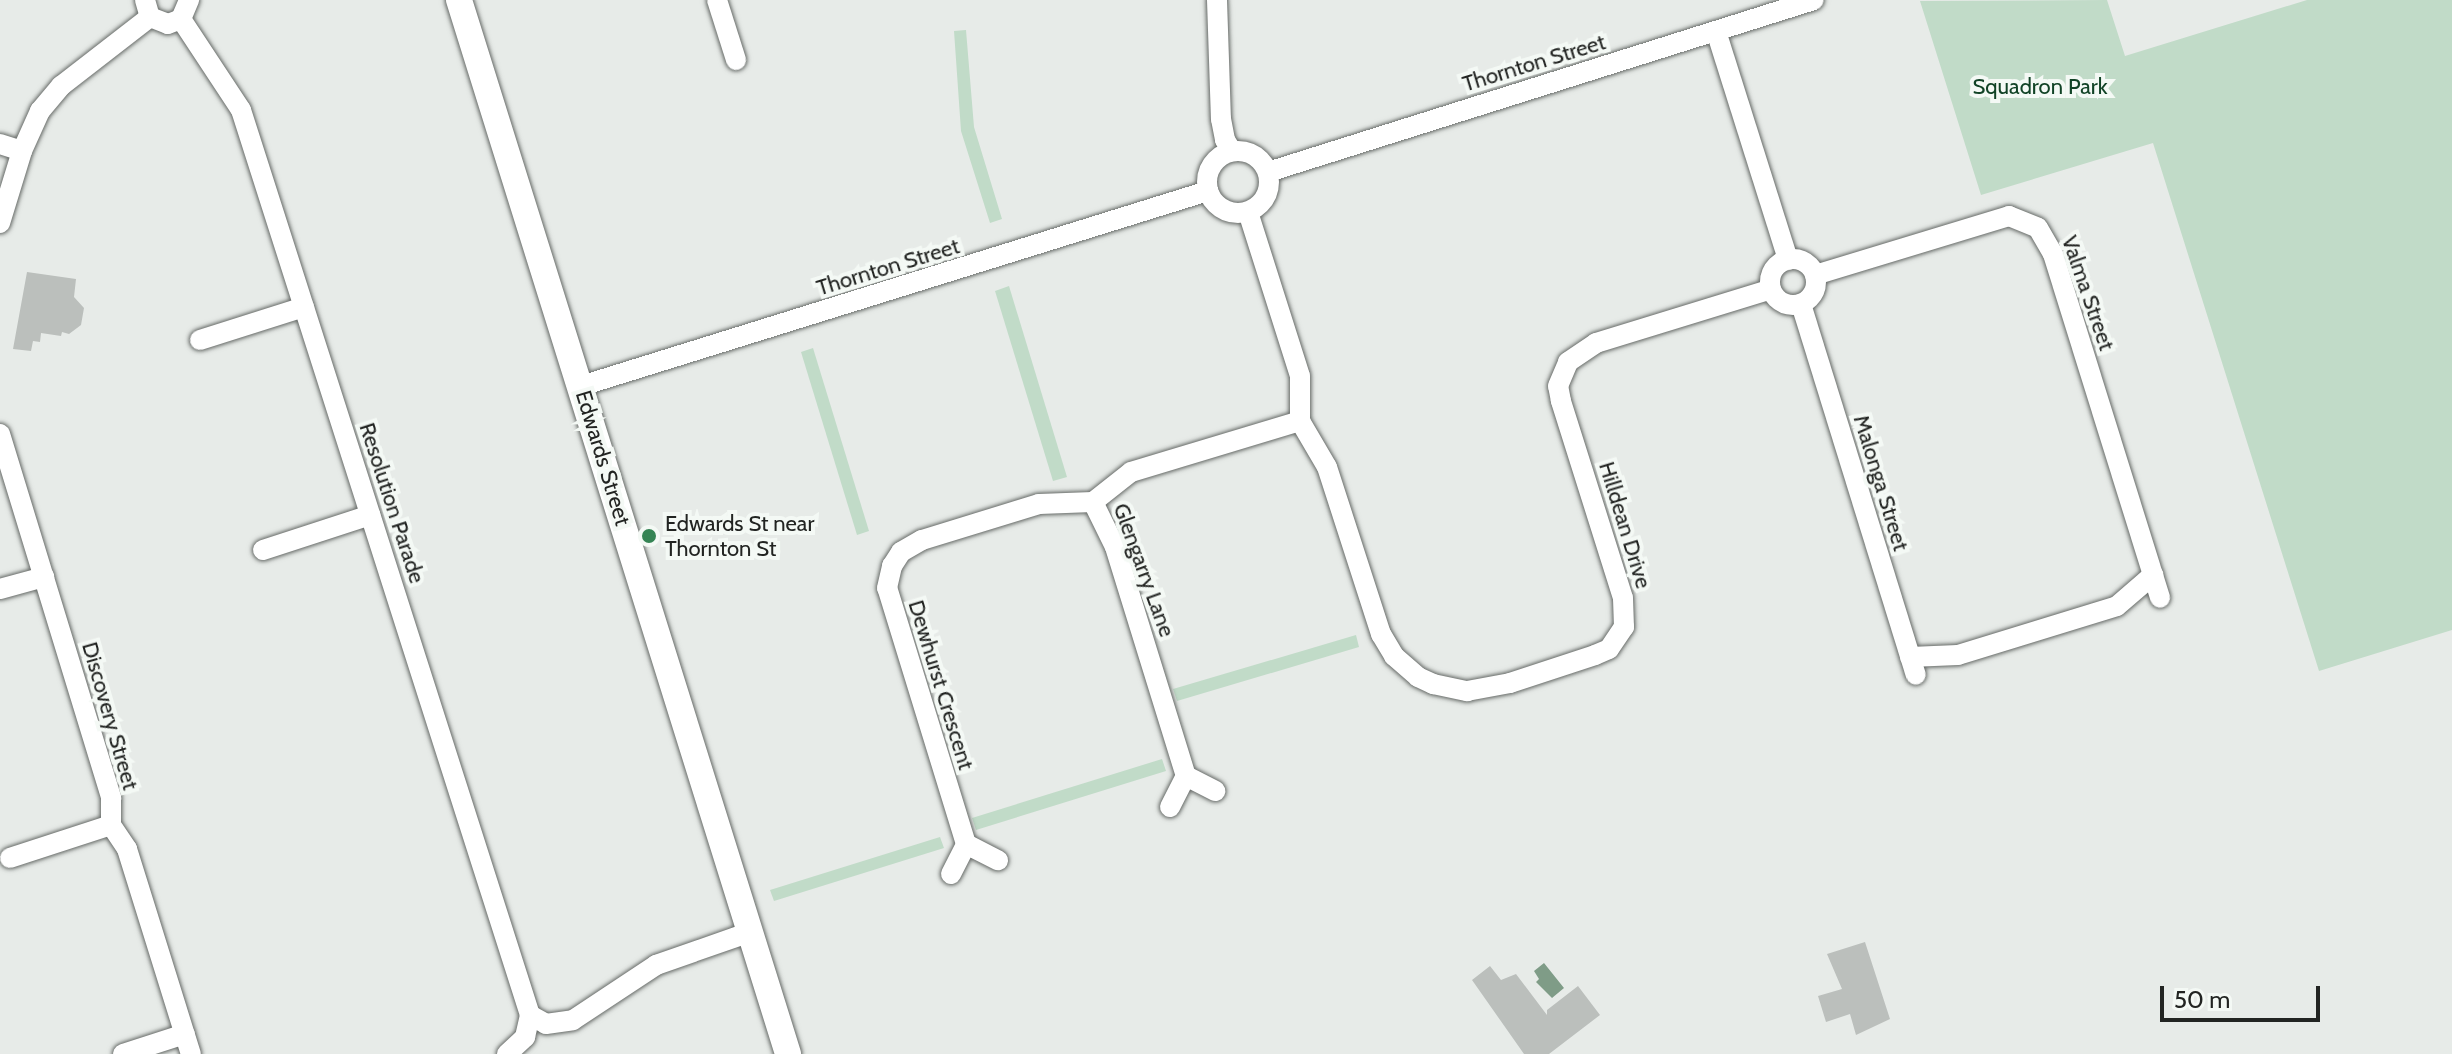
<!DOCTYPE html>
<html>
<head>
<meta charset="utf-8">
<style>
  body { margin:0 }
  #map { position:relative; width:2452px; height:1054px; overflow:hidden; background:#e7ebe8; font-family:Cabin,sans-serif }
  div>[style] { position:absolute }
  .green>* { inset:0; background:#c1dbc8 }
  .water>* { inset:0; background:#7f9c87 }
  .building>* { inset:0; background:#bbbfbc }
  .roads { filter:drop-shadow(0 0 2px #666a67) drop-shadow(0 0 2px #666a67) }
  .minor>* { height:20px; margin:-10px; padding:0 10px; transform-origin:10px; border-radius:10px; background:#fff }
  .minor>.ring { margin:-10px; padding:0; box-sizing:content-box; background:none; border:20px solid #fff; border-radius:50% }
  .major>* { height:26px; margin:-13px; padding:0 13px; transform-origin:13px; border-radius:13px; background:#fff }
  .dots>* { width:22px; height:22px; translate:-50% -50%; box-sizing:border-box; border:4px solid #f4f9f5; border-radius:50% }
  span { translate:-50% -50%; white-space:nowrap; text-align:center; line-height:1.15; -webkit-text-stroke:8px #f4f9f5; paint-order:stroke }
  .street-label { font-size:22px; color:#222422 }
  .park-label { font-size:22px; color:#114326 }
  .poi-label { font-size:22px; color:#222422 }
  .left { translate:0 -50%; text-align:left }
  .scale { position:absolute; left:2160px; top:986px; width:160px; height:36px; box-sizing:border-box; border:4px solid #222422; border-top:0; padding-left:10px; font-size:24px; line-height:28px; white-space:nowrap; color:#222422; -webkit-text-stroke:6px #f4f9f5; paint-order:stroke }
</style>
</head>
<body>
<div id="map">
  <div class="green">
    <i style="clip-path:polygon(2107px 0,2125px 56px,2307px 0,2452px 0,2452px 630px,2319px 671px,2153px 143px,1981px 195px,1920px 1px)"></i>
    <i style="clip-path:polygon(966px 30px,974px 127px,1002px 219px,990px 223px,961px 131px,954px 31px)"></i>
    <i style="clip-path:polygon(1009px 286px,1067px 477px,1053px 481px,995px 291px)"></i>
    <i style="clip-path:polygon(813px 348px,869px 531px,857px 535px,801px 352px)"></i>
    <i style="clip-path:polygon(1356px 635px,1359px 647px,1177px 701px,1173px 689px)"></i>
    <i style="clip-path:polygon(1162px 759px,1166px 771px,976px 830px,972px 818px)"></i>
    <i style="clip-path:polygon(940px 837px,944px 848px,774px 901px,770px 890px)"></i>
  </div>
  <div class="water">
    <i style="clip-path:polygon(1544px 963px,1564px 988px,1552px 998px,1536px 982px,1539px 979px,1534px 971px)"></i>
  </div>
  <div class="building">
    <i style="clip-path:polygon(27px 272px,76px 279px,74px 297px,84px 308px,81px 325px,69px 334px,62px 332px,61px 336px,41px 333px,40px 342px,33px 341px,31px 351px,13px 349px)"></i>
    <i style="clip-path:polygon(1865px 942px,1890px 1019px,1856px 1035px,1850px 1014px,1826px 1022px,1818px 996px,1842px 989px,1827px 954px)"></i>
    <i style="clip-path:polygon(1490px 966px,1501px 980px,1516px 974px,1547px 1015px,1547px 1010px,1578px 986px,1600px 1015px,1549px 1054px,1524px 1054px,1472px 980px)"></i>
  </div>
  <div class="roads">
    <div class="minor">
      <i style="left:145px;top:0;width:18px;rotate:74deg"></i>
      <i style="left:150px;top:17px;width:19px;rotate:21deg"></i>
      <i style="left:168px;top:24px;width:14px;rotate:-21deg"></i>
      <i style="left:181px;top:19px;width:21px;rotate:-67deg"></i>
      <i style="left:717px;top:0;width:63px;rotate:72.4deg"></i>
      <i style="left:1217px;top:0;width:119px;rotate:88.1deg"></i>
      <i style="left:1221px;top:119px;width:21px;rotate:79deg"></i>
      <i style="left:1225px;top:140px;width:13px;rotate:58deg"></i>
      <i style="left:181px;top:19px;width:109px;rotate:56.6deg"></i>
      <i style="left:241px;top:110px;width:950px;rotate:72.29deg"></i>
      <i style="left:1716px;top:31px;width:240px;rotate:72.5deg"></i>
      <i style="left:0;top:144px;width:23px;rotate:18deg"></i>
      <i class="ring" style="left:1207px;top:151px;width:42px;height:42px"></i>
      <i style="left:1268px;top:172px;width:572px;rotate:-17.49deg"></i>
      <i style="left:1248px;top:212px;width:172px;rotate:72.4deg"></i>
      <i style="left:1300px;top:376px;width:45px;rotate:90deg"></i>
      <i style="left:1300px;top:421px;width:53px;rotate:59.6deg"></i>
      <i style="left:1327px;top:467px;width:176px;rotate:72.1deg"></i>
      <i style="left:1381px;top:634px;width:26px;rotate:59deg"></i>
      <i style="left:1394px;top:656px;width:32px;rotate:41deg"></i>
      <i style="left:1418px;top:677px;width:17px;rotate:25deg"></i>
      <i style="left:1433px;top:684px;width:35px;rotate:12deg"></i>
      <i style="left:1467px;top:691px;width:44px;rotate:-10.5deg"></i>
      <i style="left:1510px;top:683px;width:89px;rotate:-18.2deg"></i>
      <i style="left:1595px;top:655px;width:15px;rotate:-23deg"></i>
      <i style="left:1609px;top:649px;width:27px;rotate:-56deg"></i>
      <i style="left:1624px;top:627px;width:29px;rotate:-92deg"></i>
      <i style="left:1623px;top:598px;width:207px;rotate:-107.5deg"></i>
      <i style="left:1561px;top:401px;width:15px;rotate:-101deg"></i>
      <i style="left:1558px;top:386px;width:26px;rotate:-67deg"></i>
      <i style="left:1568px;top:362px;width:34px;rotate:-34deg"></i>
      <i style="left:1596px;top:343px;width:183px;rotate:-17.1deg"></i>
      <i style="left:0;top:223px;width:75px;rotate:-73deg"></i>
      <i style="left:22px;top:151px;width:44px;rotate:-65.8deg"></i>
      <i style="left:40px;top:111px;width:33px;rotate:-50deg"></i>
      <i style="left:61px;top:86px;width:113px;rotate:-37.8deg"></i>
      <i class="ring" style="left:1770px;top:259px;width:26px;height:26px"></i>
      <i style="left:1815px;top:275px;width:203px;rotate:-16.9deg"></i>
      <i style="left:2009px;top:216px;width:31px;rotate:22deg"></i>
      <i style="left:2038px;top:228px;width:30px;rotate:60deg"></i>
      <i style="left:2053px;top:254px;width:360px;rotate:72.7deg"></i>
      <i style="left:1801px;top:304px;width:388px;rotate:72.8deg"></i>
      <i style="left:200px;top:340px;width:109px;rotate:-17.6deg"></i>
      <i style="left:581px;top:386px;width:657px;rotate:-17.28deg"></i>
      <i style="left:0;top:434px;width:381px;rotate:73deg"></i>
      <i style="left:111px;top:798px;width:27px;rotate:90deg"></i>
      <i style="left:111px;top:825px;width:29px;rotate:56deg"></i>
      <i style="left:127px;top:849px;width:215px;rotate:72.7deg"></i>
      <i style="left:1093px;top:502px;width:50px;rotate:63.9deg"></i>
      <i style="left:1115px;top:547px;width:240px;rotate:72.8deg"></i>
      <i style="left:263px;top:550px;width:113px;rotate:-18.1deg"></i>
      <i style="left:0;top:589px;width:46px;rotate:-15.3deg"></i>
      <i style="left:1910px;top:657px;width:48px;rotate:-2.4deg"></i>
      <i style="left:1958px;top:655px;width:166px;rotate:-17.1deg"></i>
      <i style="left:2117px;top:606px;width:48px;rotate:-40.7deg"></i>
      <i style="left:1170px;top:807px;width:35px;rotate:-63deg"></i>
      <i style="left:1186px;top:776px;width:33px;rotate:27deg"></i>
      <i style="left:966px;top:844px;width:268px;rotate:-107.1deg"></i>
      <i style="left:887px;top:588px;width:23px;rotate:-77deg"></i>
      <i style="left:892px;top:566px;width:17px;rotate:-57deg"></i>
      <i style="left:901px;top:552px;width:24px;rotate:-30deg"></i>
      <i style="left:922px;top:540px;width:122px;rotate:-17.1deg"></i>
      <i style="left:1039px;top:504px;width:54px;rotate:-2.1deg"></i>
      <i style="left:1093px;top:502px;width:48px;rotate:-38.3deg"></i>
      <i style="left:1131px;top:472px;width:177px;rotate:-16.8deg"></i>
      <i style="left:10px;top:858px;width:106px;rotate:-18.1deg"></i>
      <i style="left:951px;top:874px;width:34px;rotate:-63deg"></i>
      <i style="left:966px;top:844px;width:36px;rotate:27deg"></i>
      <i style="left:123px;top:1054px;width:65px;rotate:-17.9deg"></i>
      <i style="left:507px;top:1054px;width:25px;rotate:-43deg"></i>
      <i style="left:525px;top:1037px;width:23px;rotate:-77deg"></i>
      <i style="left:530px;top:1015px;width:18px;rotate:29deg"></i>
      <i style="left:546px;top:1024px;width:27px;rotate:-8deg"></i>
      <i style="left:573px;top:1020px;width:100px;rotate:-33.5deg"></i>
      <i style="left:656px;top:965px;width:100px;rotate:-19.3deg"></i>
    </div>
    <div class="major">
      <i style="left:459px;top:0;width:1104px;rotate:72.66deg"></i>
    </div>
  </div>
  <div class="dots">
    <i style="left:649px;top:536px;background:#358454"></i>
  </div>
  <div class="street-label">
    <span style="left:1534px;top:63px;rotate:-17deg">Thornton Street</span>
    <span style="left:888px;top:267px;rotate:-17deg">Thornton Street</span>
    <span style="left:2088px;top:293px;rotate:71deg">Valma Street</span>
    <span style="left:603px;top:458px;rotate:73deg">Edwards Street</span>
    <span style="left:1881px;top:483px;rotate:73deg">Malonga Street</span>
    <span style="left:392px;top:503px;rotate:72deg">Resolution Parade</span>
    <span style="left:1625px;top:525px;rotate:73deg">Hilldean Drive</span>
    <span style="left:1144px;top:570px;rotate:70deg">Glengarry Lane</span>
    <span style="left:941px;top:685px;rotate:73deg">Dewhurst Crescent</span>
    <span style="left:110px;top:716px;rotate:74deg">Discovery Street</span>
  </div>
  <div class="park-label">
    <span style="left:2040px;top:87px">Squadron Park</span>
  </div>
  <div class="poi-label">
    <span class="left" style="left:665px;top:536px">Edwards St near<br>Thornton St</span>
  </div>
  <div class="scale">50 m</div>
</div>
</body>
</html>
